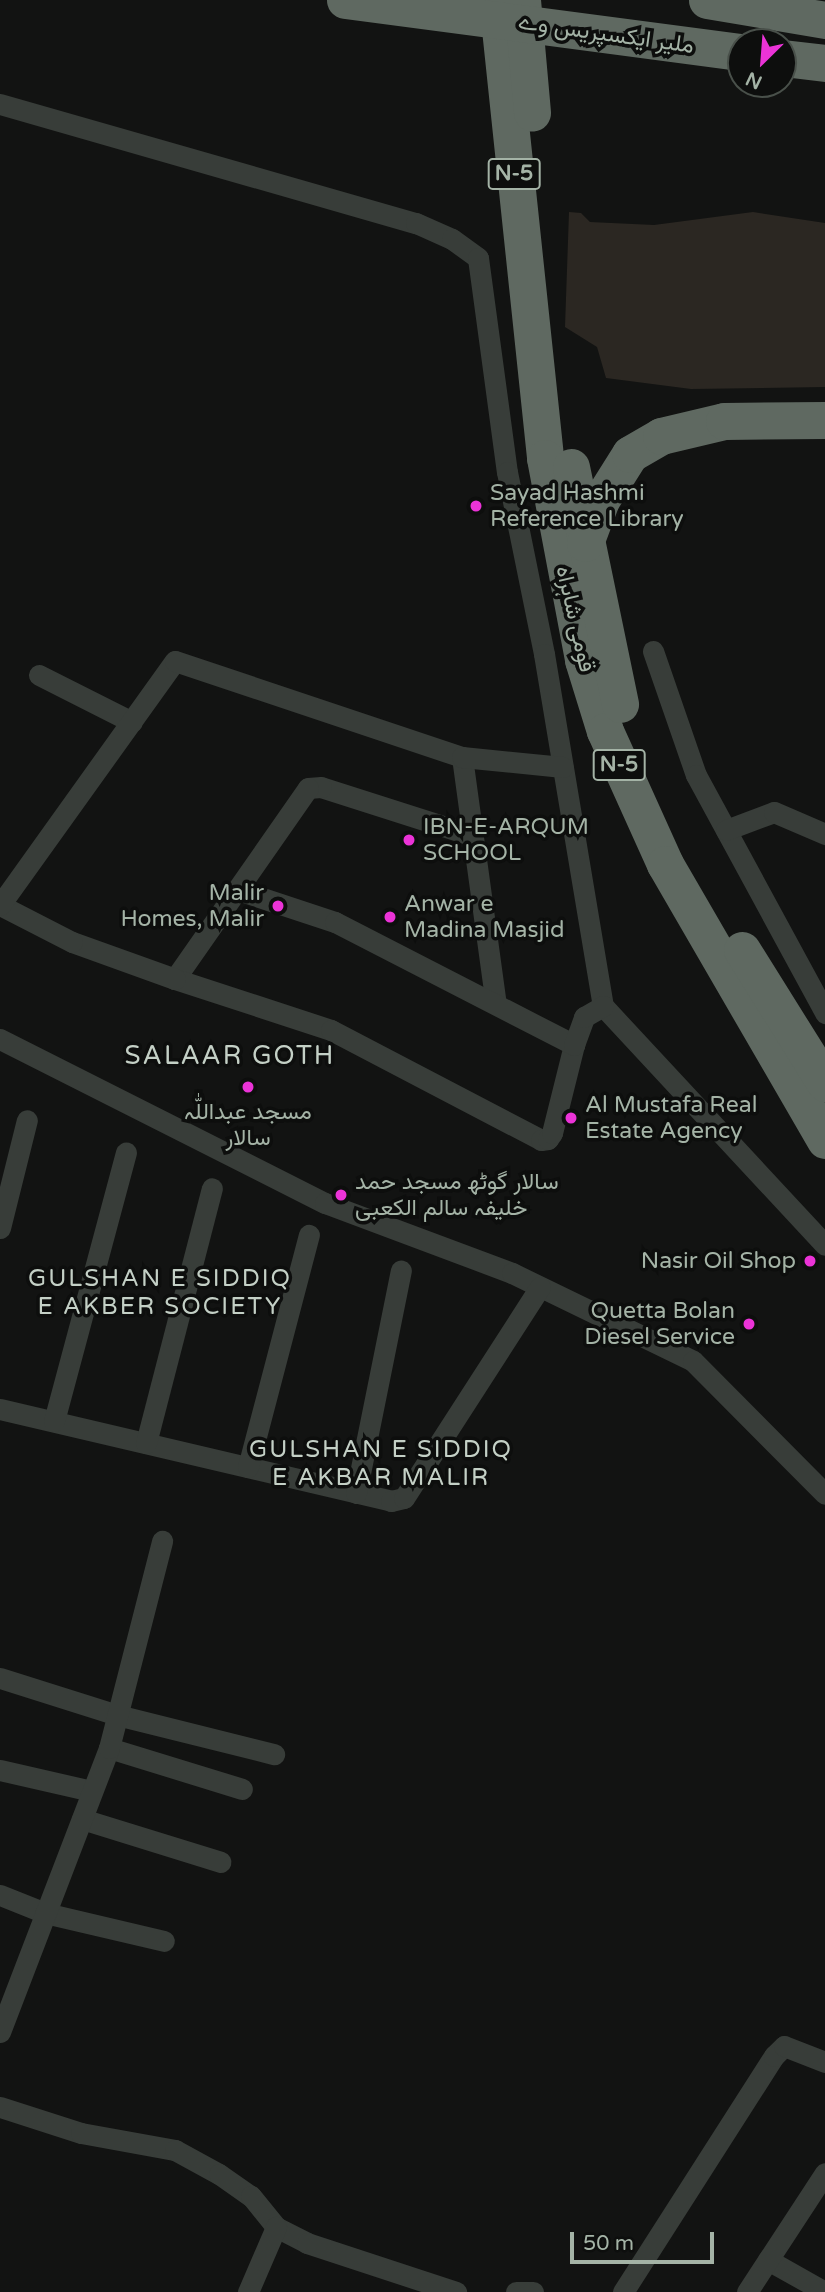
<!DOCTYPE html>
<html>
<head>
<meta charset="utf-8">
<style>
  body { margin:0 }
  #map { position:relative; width:825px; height:2292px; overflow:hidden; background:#121312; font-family:"Varela Round",Vazirmatn,sans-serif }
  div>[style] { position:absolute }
  .green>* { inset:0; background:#2b2722 }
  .street>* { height:21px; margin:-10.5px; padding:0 10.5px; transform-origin:10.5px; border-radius:10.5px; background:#383d39 }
  .highway>* { height:37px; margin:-18.5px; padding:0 18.5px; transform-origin:18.5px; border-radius:18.5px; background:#5f6961 }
  .highway-bridge>* { height:37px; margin:-18.5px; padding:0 18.5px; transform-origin:18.5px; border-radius:18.5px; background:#5f6961 }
  .dots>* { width:19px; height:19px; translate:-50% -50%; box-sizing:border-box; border:4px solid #0d0e0d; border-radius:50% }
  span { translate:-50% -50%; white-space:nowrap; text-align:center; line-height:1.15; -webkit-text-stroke:7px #0d0e0d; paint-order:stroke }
  .shield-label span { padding:2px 5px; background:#0d0e0d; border:2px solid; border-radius:5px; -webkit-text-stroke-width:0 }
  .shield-label { font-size:21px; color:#a4b3a6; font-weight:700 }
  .street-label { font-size:23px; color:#a4b3a6 }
  .poi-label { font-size:23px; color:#a4b3a6 }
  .left { translate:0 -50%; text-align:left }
  .right { translate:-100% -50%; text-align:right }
  .neighbourhood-label { font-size:24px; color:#c4d0c6; letter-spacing:2px }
  .quarter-label { font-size:26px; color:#c4d0c6; letter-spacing:2px }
  .north { position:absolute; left:727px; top:28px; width:70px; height:70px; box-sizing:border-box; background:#0d0e0d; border:2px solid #49504a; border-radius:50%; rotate:205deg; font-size:19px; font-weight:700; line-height:28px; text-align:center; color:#a4b3a6 }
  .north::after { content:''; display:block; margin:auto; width:24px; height:32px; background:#eb33d7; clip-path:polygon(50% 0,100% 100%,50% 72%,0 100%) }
  .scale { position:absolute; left:570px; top:2232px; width:144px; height:32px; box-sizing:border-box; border:4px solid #a4b3a6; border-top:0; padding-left:9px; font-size:21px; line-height:24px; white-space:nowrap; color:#a4b3a6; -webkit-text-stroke:5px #0d0e0d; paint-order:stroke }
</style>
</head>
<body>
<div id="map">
  <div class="green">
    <i style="clip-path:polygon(569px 212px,581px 213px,590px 222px,654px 225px,753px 212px,825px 223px,825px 387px,691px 389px,606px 378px,597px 347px,565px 327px)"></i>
  </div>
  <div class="street">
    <i style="left:0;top:104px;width:433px;rotate:16deg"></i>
    <i style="left:416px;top:223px;width:39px;rotate:24deg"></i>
    <i style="left:452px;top:239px;width:32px;rotate:36deg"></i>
    <i style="left:478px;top:258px;width:216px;rotate:82.3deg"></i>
    <i style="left:507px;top:472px;width:186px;rotate:78.5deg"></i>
    <i style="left:544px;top:654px;width:357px;rotate:80.5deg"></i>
    <i style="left:603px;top:1006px;width:326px;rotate:47.1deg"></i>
    <i style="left:653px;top:651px;width:131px;rotate:70.9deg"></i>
    <i style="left:696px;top:775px;width:271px;rotate:61.5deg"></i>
    <i style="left:39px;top:675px;width:104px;rotate:26.8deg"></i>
    <i style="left:462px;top:757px;width:249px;rotate:82.2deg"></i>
    <i style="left:726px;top:830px;width:51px;rotate:-20.6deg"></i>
    <i style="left:774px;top:812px;width:56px;rotate:23.3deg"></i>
    <i style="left:471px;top:835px;width:157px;rotate:-162.3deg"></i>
    <i style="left:321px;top:787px;width:13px;rotate:176deg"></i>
    <i style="left:308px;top:788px;width:233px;rotate:124.9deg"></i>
    <i style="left:175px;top:979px;width:164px;rotate:18.1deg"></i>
    <i style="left:331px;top:1030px;width:237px;rotate:27.6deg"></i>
    <i style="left:541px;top:1140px;width:7px;rotate:-8deg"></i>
    <i style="left:548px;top:1139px;width:7px;rotate:-56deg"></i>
    <i style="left:552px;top:1133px;width:91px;rotate:-76deg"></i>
    <i style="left:238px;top:890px;width:102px;rotate:18.3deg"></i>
    <i style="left:335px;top:922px;width:269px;rotate:27.2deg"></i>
    <i style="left:574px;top:1045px;width:30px;rotate:-70deg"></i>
    <i style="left:584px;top:1017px;width:22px;rotate:-30deg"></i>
    <i style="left:175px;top:979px;width:109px;rotate:-160.2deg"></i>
    <i style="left:72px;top:942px;width:81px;rotate:-152.8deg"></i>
    <i style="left:0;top:905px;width:300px;rotate:-54.4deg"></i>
    <i style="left:175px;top:661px;width:303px;rotate:18.5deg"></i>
    <i style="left:462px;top:757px;width:101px;rotate:5.7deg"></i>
    <i style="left:0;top:1039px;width:364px;rotate:26.8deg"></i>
    <i style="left:325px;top:1203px;width:200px;rotate:20.5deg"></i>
    <i style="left:512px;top:1273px;width:201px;rotate:25.9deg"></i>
    <i style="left:693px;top:1361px;width:187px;rotate:45.2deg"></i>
    <i style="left:0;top:1228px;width:111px;rotate:-76deg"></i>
    <i style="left:0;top:1409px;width:402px;rotate:13.2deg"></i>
    <i style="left:391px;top:1501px;width:13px;rotate:-13deg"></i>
    <i style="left:404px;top:1498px;width:251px;rotate:-57.2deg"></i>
    <i style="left:54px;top:1421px;width:278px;rotate:-75deg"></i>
    <i style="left:146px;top:1443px;width:263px;rotate:-75.5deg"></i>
    <i style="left:248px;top:1467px;width:240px;rotate:-75.3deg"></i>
    <i style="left:356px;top:1493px;width:227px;rotate:-78.6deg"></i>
    <i style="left:0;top:1678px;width:123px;rotate:17.5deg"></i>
    <i style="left:117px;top:1715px;width:162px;rotate:14deg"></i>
    <i style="left:109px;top:1748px;width:139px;rotate:17.1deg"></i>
    <i style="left:0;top:1770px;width:94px;rotate:12.9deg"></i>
    <i style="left:82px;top:1819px;width:145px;rotate:17.2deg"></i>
    <i style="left:0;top:1895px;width:48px;rotate:21.8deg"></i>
    <i style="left:45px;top:1913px;width:122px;rotate:13.2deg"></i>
    <i style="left:0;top:2032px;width:304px;rotate:-69deg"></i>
    <i style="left:109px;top:1748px;width:214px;rotate:-75.6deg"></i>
    <i style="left:0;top:2107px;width:85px;rotate:17.8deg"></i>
    <i style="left:81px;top:2133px;width:96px;rotate:10.3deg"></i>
    <i style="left:175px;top:2150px;width:50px;rotate:28.6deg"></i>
    <i style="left:219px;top:2174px;width:39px;rotate:35deg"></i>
    <i style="left:251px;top:2196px;width:40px;rotate:51deg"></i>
    <i style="left:276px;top:2227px;width:35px;rotate:27deg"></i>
    <i style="left:307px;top:2243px;width:157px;rotate:18.2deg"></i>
    <i style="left:768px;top:2260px;width:65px;rotate:29.3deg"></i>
    <i style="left:248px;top:2292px;width:71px;rotate:-66.7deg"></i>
    <i style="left:516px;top:2292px;width:17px"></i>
    <i style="left:623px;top:2292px;width:280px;rotate:-57.4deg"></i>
    <i style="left:774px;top:2056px;width:14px;rotate:-45deg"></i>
    <i style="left:784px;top:2046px;width:44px;rotate:21.3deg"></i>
    <i style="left:747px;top:2292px;width:142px;rotate:-56.8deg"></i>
  </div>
  <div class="highway">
    <i style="left:497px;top:0;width:461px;rotate:84deg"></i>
    <i style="left:545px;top:458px;width:206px;rotate:79.3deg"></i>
    <i style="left:583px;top:660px;width:74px;rotate:72.8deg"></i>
    <i style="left:605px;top:731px;width:146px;rotate:65.7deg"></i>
    <i style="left:665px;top:864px;width:319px;rotate:59.9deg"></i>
    <i style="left:522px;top:0;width:113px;rotate:84.9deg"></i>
    <i style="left:707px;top:0;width:120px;rotate:9.6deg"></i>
    <i style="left:783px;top:58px;width:42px;rotate:6.8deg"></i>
    <i style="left:571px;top:467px;width:242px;rotate:78.3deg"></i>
    <i style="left:585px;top:543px;width:46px;rotate:-69.6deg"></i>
    <i style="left:601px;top:500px;width:54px;rotate:-57.8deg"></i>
    <i style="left:630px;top:454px;width:36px;rotate:-30deg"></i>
    <i style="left:661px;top:436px;width:65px;rotate:-13.4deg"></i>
    <i style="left:724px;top:421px;width:101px;rotate:-0.6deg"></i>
    <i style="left:742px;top:950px;width:157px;rotate:58deg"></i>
  </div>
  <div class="highway-bridge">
    <i style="left:345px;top:0;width:399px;rotate:7.5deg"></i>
  </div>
  <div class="dots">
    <i style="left:476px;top:506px;background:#eb33d7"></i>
    <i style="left:409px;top:840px;background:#eb33d7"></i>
    <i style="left:278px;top:906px;background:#eb33d7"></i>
    <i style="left:390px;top:917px;background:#eb33d7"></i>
    <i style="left:248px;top:1087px;background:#eb33d7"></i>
    <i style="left:571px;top:1118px;background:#eb33d7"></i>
    <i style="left:341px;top:1195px;background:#eb33d7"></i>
    <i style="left:810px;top:1261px;background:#eb33d7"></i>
    <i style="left:749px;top:1324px;background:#eb33d7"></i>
  </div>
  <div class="shield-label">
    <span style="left:514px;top:174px">N-5</span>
    <span style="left:619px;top:765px">N-5</span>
  </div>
  <div class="street-label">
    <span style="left:606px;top:34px;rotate:8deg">ملیر ایکسپریس وے</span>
    <span style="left:575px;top:619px;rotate:77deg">قومی شاہراہ</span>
  </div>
  <div class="poi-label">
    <span class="left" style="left:490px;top:506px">Sayad Hashmi<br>Reference Library</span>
    <span class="left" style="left:423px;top:840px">IBN-E-ARQUM<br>SCHOOL</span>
    <span class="right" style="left:264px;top:906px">Malir<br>Homes, Malir</span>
    <span class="left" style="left:404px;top:917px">Anwar e<br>Madina Masjid</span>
    <span class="left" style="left:585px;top:1118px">Al Mustafa Real<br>Estate Agency</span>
    <span style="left:248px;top:1125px">مسجد عبداللّٰہ<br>سالار</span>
    <span class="left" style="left:355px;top:1195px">سالار گوٹھ مسجد حمد<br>خلیفہ سالم الکعبی</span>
    <span class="right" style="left:796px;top:1261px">Nasir Oil Shop</span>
    <span class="right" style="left:735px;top:1324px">Quetta Bolan<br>Diesel Service</span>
  </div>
  <div class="neighbourhood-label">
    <span style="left:160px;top:1293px">GULSHAN E SIDDIQ<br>E AKBER SOCIETY</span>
    <span style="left:381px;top:1464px">GULSHAN E SIDDIQ<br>E AKBAR MALIR</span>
  </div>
  <div class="quarter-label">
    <span style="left:230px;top:1056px">SALAAR GOTH</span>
  </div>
  <div class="north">N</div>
  <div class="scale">50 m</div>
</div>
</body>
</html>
